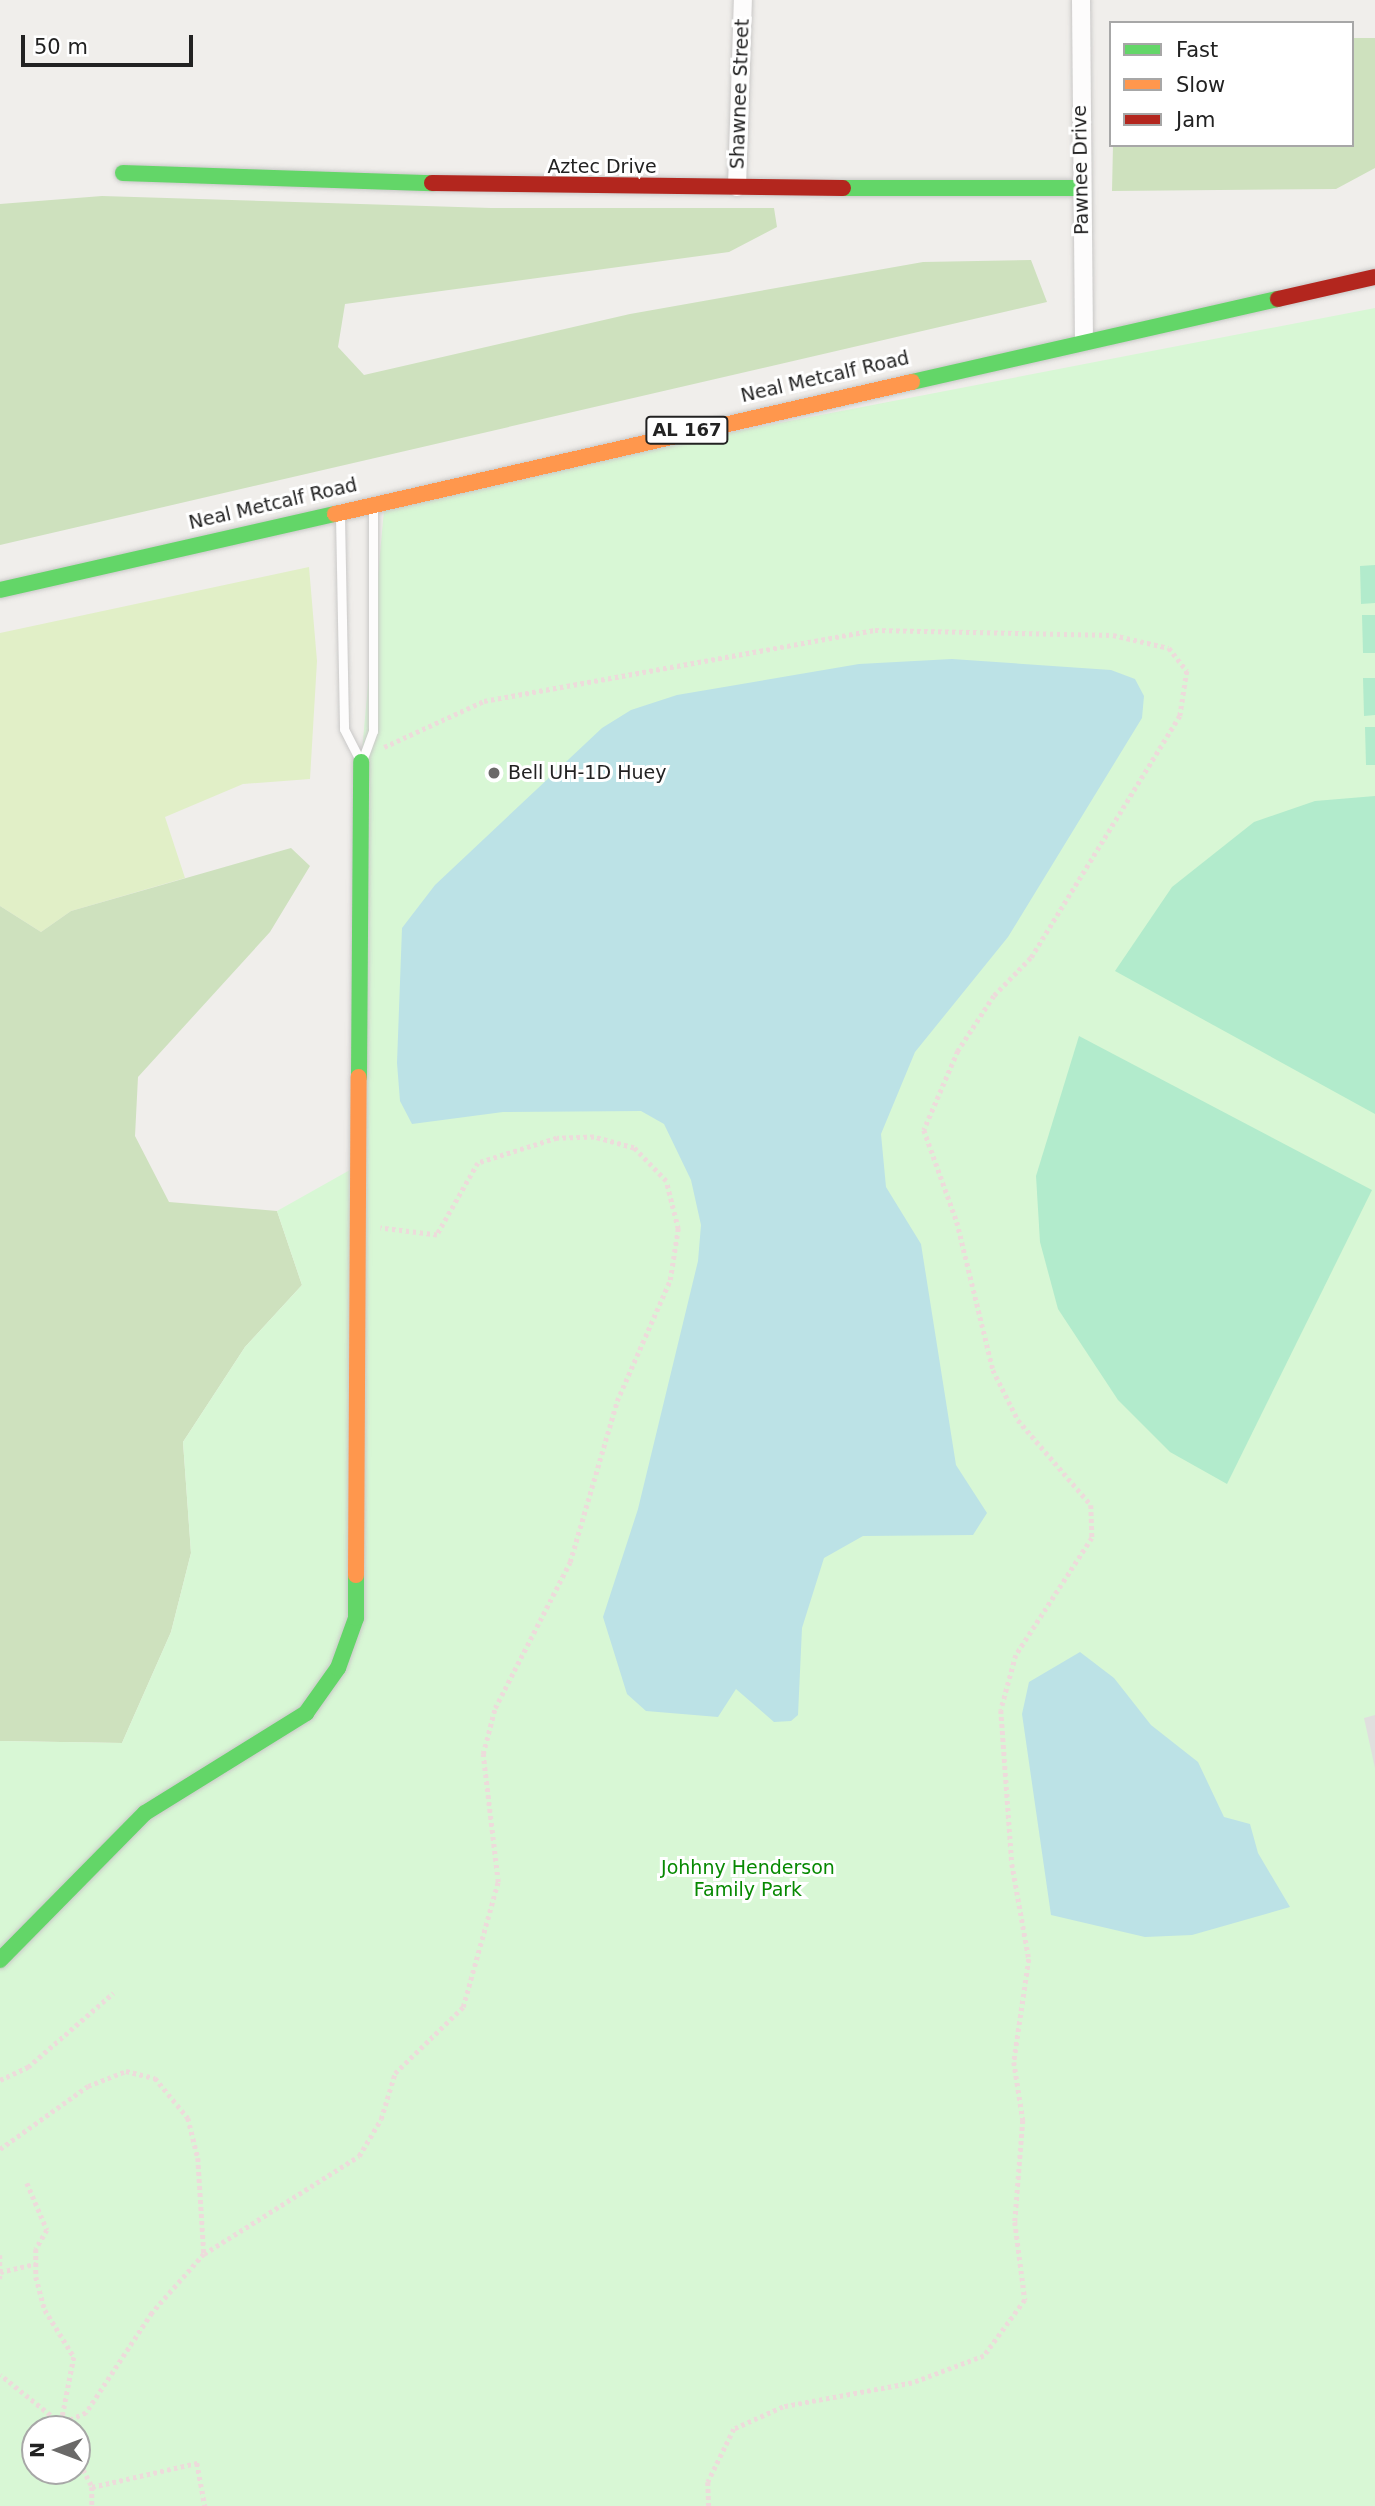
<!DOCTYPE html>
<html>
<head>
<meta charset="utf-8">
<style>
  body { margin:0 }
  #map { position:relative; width:1375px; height:2506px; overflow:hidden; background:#f0eeeb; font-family:"DejaVu Sans",sans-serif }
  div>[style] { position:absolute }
  .grass>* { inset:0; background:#e1efc7 }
  .forest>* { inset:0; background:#cee1be }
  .park>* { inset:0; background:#d8f7d5 }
  .pitch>* { inset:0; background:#b2ebcc }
  .parking>* { inset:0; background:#e0dfde }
  .water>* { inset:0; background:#bce2e6 }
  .path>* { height:4.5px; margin-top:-2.25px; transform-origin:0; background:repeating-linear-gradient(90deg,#eddbdb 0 3.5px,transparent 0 7px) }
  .roads { filter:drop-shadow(0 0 2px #c9c8c7) drop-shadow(0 0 2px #c9c8c7) }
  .lane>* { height:9px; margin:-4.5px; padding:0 4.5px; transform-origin:4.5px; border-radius:4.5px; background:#fdfcfc }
  .street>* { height:18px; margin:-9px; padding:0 9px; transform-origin:9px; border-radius:9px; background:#fdfcfc }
  .fast>* { height:16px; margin:-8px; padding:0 8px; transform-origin:8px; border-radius:8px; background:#63d668 }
  .slow>* { height:16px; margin:-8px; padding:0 8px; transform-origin:8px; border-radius:8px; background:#ff974d }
  .jam>* { height:16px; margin:-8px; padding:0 8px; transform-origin:8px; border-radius:8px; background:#b3261e }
  .dots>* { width:19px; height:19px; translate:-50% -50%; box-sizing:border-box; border:4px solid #fff; border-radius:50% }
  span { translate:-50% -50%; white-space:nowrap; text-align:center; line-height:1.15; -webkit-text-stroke:6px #fff; paint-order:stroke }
  .shield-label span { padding:2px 5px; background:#fff; border:2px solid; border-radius:5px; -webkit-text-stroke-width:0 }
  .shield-label { font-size:18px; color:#222; font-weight:700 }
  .street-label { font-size:19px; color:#222 }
  .poi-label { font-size:19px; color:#222 }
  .left { translate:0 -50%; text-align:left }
  .park-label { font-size:19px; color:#078902 }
  .legend { position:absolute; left:1109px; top:21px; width:245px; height:126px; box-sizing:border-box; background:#fff; border:2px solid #a7a7a7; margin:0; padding:9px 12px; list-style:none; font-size:21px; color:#222 }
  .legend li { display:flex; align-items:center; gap:14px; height:35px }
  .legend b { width:35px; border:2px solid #a7a7a7 }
  .north { position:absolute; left:21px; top:2415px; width:70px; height:70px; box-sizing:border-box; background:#fff; border:2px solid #a7a7a7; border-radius:50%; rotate:270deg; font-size:19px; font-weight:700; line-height:28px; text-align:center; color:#222 }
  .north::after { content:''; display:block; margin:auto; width:24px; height:32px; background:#6a6968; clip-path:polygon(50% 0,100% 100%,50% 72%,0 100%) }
  .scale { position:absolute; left:21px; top:35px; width:172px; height:32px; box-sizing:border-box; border:4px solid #222; border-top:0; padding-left:9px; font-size:21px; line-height:24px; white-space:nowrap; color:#222; -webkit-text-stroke:5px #fff; paint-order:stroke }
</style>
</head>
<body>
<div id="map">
  <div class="grass">
    <i style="clip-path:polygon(309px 567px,317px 661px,310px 779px,243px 784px,165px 817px,185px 878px,71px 911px,41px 932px,0 906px,0 633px)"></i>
  </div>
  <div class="forest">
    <i style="clip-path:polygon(1352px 38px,1375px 38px,1375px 168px,1336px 189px,1112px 191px,1113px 145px,1352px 145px)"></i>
    <i style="clip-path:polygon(102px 196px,491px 208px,774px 208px,777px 227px,729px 252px,345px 304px,338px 347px,364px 375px,630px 314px,923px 262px,1031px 260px,1047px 302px,0 545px,0 204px)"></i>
    <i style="clip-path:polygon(291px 848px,310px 866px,270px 932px,138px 1077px,135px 1136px,169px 1202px,277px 1211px,302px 1285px,245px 1347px,183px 1442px,191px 1553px,171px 1632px,122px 1743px,0 1741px,0 906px,41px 932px,71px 911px)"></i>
  </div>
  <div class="park">
    <i style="clip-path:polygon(evenodd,1375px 308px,1375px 2506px,0 2506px,0 1741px,122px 1743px,171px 1632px,191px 1553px,183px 1442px,245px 1347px,302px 1285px,277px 1211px,357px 1166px,361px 762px,385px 499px,1375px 308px,35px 2429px,77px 2429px,77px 2471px,35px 2471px,35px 2429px)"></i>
  </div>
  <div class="pitch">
    <i style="clip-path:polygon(1375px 565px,1375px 603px,1361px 604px,1360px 566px)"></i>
    <i style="clip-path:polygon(1362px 615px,1375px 615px,1375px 653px,1363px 653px)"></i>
    <i style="clip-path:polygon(1363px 678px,1375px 678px,1375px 715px,1364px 716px)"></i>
    <i style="clip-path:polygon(1365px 727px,1375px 727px,1375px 765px,1366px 765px)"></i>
    <i style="clip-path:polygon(1375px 796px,1375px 1114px,1115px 971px,1172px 887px,1254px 822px,1315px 801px)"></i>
    <i style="clip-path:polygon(1079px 1036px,1372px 1190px,1227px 1484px,1170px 1452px,1118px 1400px,1058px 1309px,1040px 1242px,1036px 1176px)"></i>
  </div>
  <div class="parking">
    <i style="clip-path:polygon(1375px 1715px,1375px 1768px,1364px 1718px)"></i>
  </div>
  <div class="water">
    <i style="clip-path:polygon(952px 659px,1111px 670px,1135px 679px,1144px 696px,1142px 718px,1008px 937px,915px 1052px,881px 1134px,886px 1187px,921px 1244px,956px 1465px,987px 1513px,973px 1535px,863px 1536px,824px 1558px,802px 1628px,798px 1715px,791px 1721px,774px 1722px,736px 1689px,718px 1717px,646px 1711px,627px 1694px,603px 1617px,638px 1509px,698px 1261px,701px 1225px,691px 1180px,664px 1124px,641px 1111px,503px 1112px,412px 1124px,400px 1101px,397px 1063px,402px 928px,435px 885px,602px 728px,631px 710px,677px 695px,859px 664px)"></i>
    <i style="clip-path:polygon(1080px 1652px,1114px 1678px,1151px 1725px,1198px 1762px,1224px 1817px,1250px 1824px,1258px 1853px,1290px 1907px,1192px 1935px,1145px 1937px,1051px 1915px,1022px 1714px,1029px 1682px)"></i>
  </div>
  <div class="path">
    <i style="left:384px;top:747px;width:110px;rotate:-24.7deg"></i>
    <i style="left:484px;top:701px;width:397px;rotate:-10.3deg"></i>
    <i style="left:875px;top:630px;width:238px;rotate:1.2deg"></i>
    <i style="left:1113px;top:635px;width:57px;rotate:13.1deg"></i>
    <i style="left:1169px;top:648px;width:29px;rotate:52deg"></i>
    <i style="left:1187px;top:671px;width:46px;rotate:98.8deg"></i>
    <i style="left:1180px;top:716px;width:284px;rotate:121.6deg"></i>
    <i style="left:1031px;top:958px;width:53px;rotate:134.2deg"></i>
    <i style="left:994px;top:996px;width:66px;rotate:123.2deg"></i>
    <i style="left:958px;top:1051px;width:86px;rotate:113.3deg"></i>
    <i style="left:924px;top:1130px;width:98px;rotate:70.3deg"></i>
    <i style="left:957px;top:1222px;width:152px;rotate:76.3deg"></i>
    <i style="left:993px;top:1370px;width:56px;rotate:63.4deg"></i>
    <i style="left:1018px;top:1420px;width:112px;rotate:49.3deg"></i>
    <i style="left:1091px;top:1505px;width:33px;rotate:88deg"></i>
    <i style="left:1092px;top:1538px;width:140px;rotate:123deg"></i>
    <i style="left:1016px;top:1655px;width:57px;rotate:105.3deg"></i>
    <i style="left:1001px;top:1710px;width:154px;rotate:85.9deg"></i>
    <i style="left:1012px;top:1864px;width:97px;rotate:79.9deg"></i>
    <i style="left:1029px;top:1959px;width:104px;rotate:98.3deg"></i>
    <i style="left:1014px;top:2062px;width:59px;rotate:81.2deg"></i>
    <i style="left:1023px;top:2120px;width:102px;rotate:94.5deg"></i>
    <i style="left:1015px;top:2222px;width:79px;rotate:82.7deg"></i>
    <i style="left:1025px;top:2300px;width:69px;rotate:126.2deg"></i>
    <i style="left:984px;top:2356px;width:77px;rotate:159.4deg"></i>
    <i style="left:912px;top:2383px;width:131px;rotate:169.5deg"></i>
    <i style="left:783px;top:2407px;width:54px;rotate:155.8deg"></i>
    <i style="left:734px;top:2429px;width:59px;rotate:116.1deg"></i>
    <i style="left:708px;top:2482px;width:24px;rotate:88deg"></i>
    <i style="left:0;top:2080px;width:31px;rotate:-25deg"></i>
    <i style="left:28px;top:2067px;width:113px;rotate:-41deg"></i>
    <i style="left:0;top:2149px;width:108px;rotate:-35.6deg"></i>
    <i style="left:88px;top:2086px;width:41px;rotate:-21.5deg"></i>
    <i style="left:126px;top:2071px;width:30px;rotate:14deg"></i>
    <i style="left:155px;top:2078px;width:52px;rotate:50.5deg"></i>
    <i style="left:188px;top:2118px;width:41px;rotate:76deg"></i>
    <i style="left:198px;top:2158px;width:96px;rotate:86.4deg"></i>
    <i style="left:204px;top:2254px;width:79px;rotate:131.4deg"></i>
    <i style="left:152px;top:2313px;width:120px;rotate:123.4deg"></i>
    <i style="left:86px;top:2413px;width:27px;rotate:156deg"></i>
    <i style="left:61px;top:2424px;width:78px;rotate:-141.2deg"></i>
    <i style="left:27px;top:2183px;width:51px;rotate:66.9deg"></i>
    <i style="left:47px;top:2230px;width:22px;rotate:120deg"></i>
    <i style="left:36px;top:2249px;width:28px;rotate:90deg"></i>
    <i style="left:36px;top:2277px;width:34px;rotate:75deg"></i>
    <i style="left:45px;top:2310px;width:55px;rotate:58.3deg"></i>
    <i style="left:74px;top:2357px;width:73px;rotate:101deg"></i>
    <i style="left:204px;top:2254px;width:183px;rotate:-32.3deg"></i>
    <i style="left:359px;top:2156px;width:43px;rotate:-59.3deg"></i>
    <i style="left:381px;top:2119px;width:48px;rotate:-73.1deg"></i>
    <i style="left:395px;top:2073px;width:95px;rotate:-44.1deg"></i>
    <i style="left:463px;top:2007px;width:130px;rotate:-74.4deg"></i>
    <i style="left:498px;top:1882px;width:129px;rotate:-96.7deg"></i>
    <i style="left:483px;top:1754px;width:48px;rotate:-75.4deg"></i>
    <i style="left:495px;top:1708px;width:164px;rotate:-62.8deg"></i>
    <i style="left:570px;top:1562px;width:168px;rotate:-73.7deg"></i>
    <i style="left:617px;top:1401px;width:132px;rotate:-66.3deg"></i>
    <i style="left:670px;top:1280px;width:52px;rotate:-81.1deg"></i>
    <i style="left:678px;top:1229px;width:49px;rotate:-104deg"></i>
    <i style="left:666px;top:1181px;width:46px;rotate:-134.1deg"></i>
    <i style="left:634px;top:1148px;width:41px;rotate:-164.6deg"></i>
    <i style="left:594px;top:1137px;width:37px;rotate:178deg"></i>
    <i style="left:557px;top:1138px;width:83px;rotate:162.4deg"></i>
    <i style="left:478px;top:1163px;width:83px;rotate:119.7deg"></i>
    <i style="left:437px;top:1235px;width:57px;rotate:-173deg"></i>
    <i style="left:0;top:2255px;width:24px;rotate:90deg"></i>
    <i style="left:0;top:2272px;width:37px;rotate:-13deg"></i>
    <i style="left:77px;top:2457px;width:34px;rotate:63deg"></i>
    <i style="left:92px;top:2487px;width:19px;rotate:90deg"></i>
    <i style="left:92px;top:2487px;width:108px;rotate:-12.9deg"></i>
    <i style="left:197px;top:2463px;width:44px;rotate:79.5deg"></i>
  </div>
  <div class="roads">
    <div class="lane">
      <i style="left:340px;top:516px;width:213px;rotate:88.9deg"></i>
      <i style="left:344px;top:729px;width:36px;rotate:63deg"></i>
      <i style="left:362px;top:761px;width:32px;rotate:-70deg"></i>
      <i style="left:373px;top:731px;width:220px;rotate:-90deg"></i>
    </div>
    <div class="street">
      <i style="left:1081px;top:0;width:340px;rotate:89.5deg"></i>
      <i style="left:737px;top:187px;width:187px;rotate:-88.2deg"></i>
    </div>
    <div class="fast">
      <i style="left:123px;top:173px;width:309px;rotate:1.9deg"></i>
      <i style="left:843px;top:188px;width:239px"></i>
      <i style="left:912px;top:382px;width:375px;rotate:-12.8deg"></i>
      <i style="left:0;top:590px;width:344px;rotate:-12.8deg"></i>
      <i style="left:359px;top:1077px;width:315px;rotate:-89.6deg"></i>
      <i style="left:0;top:1960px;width:206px;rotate:-45.4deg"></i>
      <i style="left:145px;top:1813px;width:190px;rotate:-31.8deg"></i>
      <i style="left:306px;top:1713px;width:55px;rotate:-54.6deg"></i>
      <i style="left:338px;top:1668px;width:53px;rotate:-70.2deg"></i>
      <i style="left:356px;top:1618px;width:43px;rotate:-90deg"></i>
    </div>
    <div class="slow">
      <i style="left:335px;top:514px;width:592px;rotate:-12.89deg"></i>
      <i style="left:356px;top:1575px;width:498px;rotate:-89.7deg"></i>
    </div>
    <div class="jam">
      <i style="left:432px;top:183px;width:411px;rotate:0.7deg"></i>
      <i style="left:1278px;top:299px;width:99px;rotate:-12.8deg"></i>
    </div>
  </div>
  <div class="dots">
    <i style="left:494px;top:773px;background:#6a6968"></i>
  </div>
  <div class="shield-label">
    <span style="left:687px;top:430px">AL 167</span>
  </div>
  <div class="street-label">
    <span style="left:740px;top:94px;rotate:-88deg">Shawnee Street</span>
    <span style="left:602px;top:167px">Aztec Drive</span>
    <span style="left:1081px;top:170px;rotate:-91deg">Pawnee Drive</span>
    <span style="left:825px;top:377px;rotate:-13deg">Neal Metcalf Road</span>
    <span style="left:273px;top:504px;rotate:-13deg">Neal Metcalf Road</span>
  </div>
  <div class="poi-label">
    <span class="left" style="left:508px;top:773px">Bell UH-1D Huey</span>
  </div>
  <div class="park-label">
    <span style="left:748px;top:1879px">Johhny Henderson<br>Family Park</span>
  </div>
  <ul class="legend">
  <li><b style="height:9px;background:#63d668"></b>Fast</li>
  <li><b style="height:9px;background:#ff974d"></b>Slow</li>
  <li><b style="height:9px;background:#b3261e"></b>Jam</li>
  </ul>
  <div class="north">N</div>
  <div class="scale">50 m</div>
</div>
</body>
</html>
